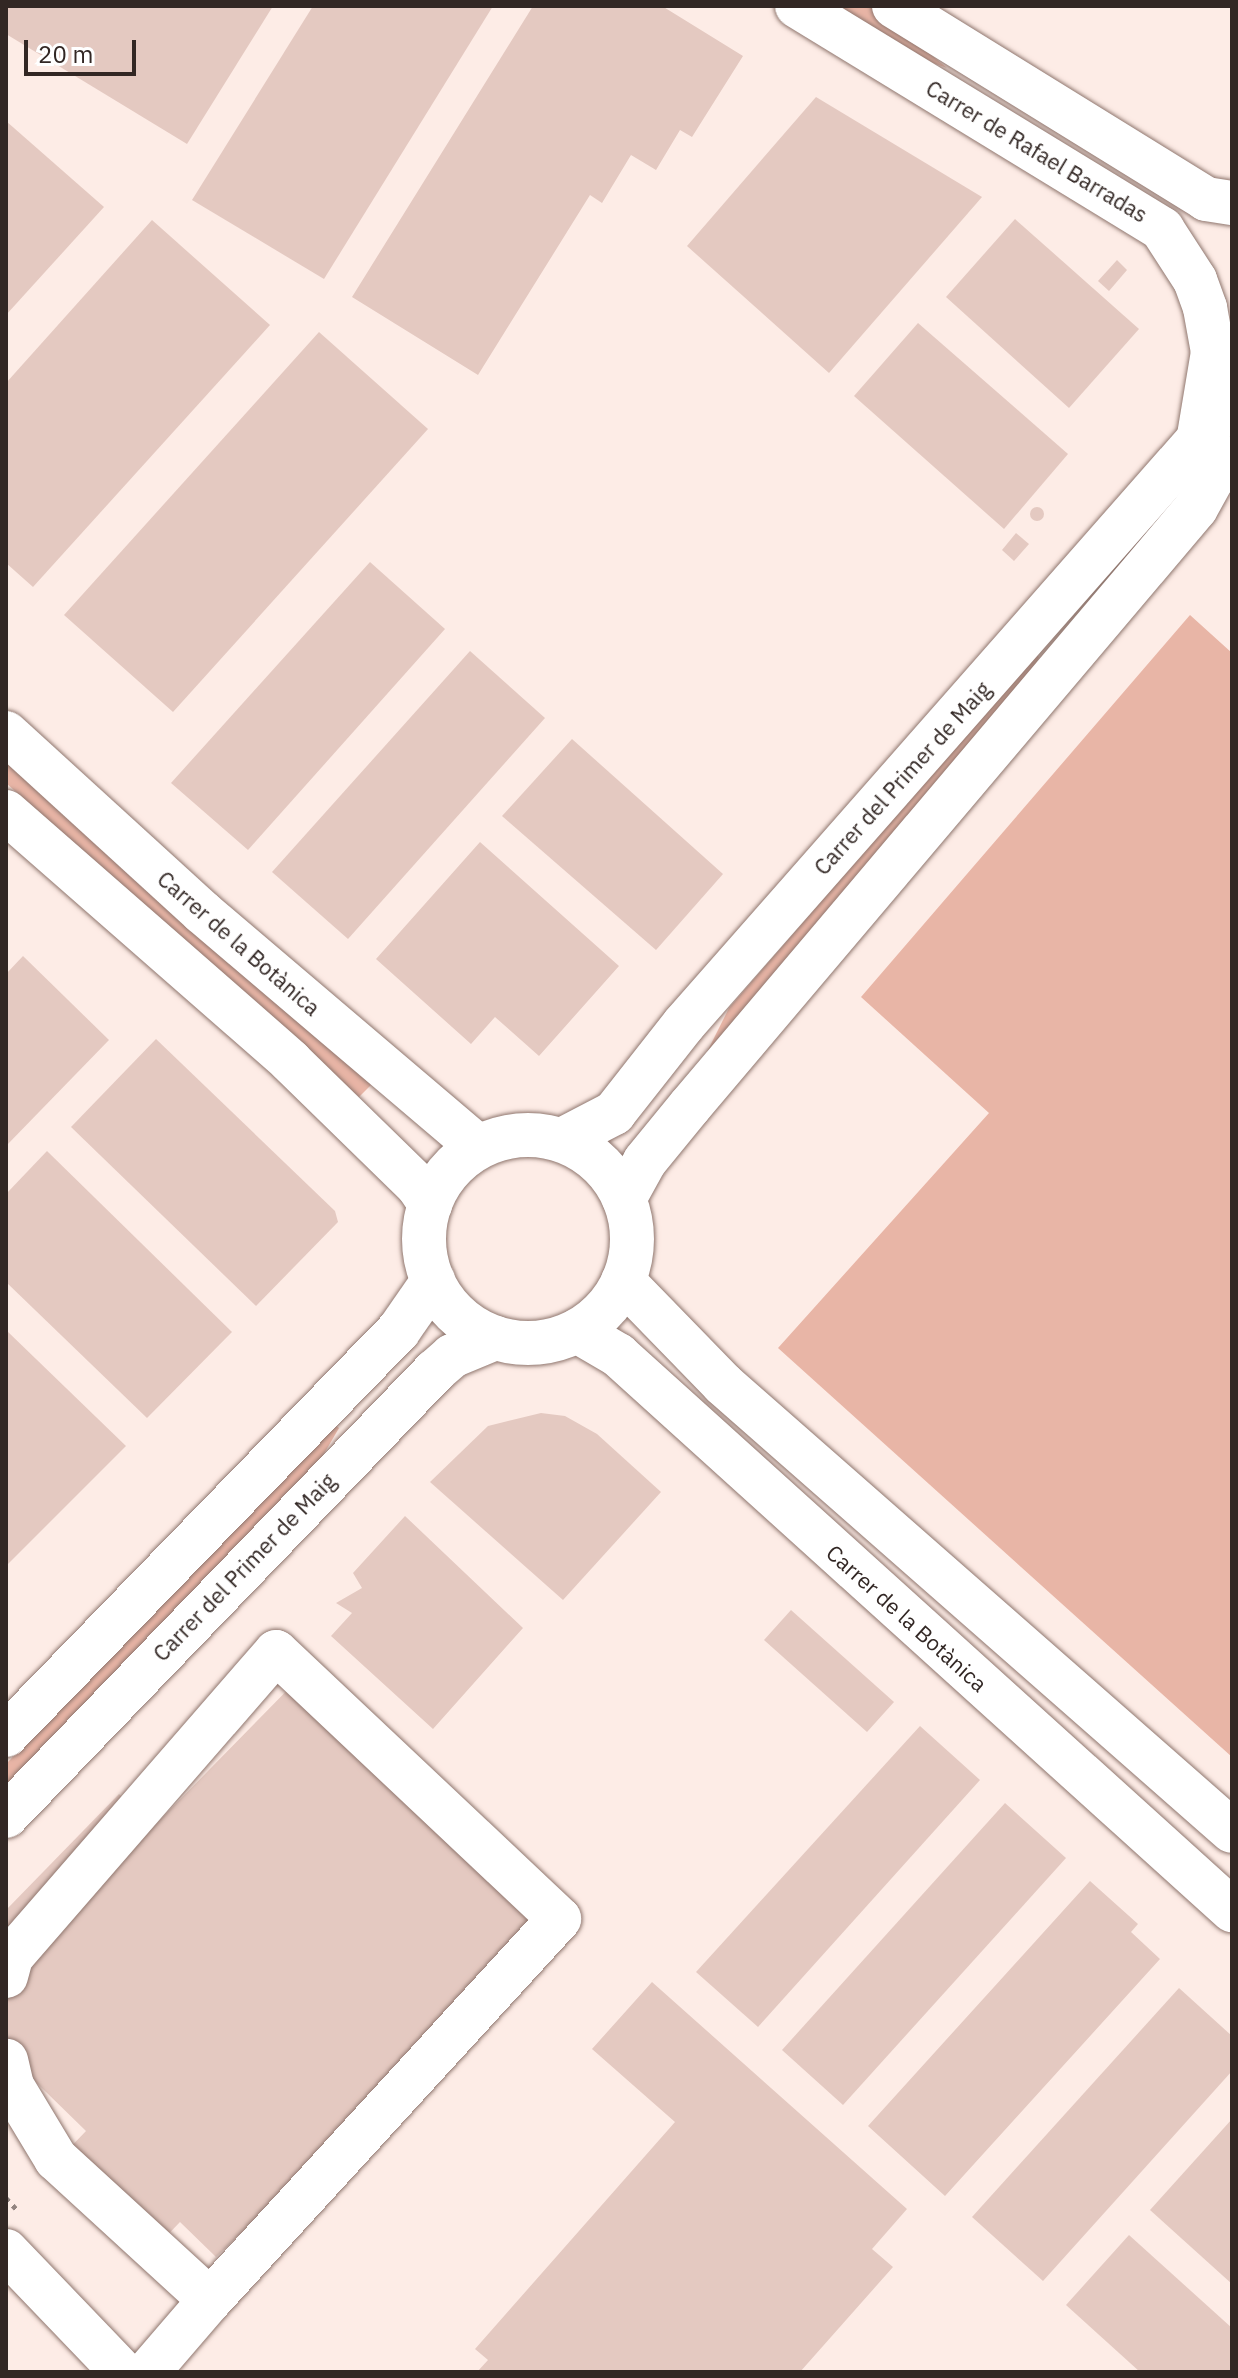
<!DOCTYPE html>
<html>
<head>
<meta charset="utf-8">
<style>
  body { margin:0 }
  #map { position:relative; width:1238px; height:2378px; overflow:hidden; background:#fdece6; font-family:"IBM Plex Sans",sans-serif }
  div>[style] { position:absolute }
  .green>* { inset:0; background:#e8b5a6 }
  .building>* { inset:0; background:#e4c9c1 }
  .round { border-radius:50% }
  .path>* { height:5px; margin-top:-2.5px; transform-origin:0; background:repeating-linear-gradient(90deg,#928480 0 4px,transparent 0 10px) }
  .roads { filter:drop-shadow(0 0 2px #8f766e) drop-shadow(0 0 2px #8f766e) }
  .minor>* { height:44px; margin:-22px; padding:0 22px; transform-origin:22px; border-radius:22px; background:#fff }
  .minor>.ring { margin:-22px; padding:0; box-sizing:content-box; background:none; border:44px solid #fff; border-radius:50% }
  span { translate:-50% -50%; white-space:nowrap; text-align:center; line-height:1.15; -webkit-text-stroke:8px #fff; paint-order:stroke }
  .street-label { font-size:22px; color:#322724 }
  .frame { position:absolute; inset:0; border:8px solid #322724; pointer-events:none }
  .scale { position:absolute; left:24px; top:40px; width:112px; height:36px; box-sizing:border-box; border:4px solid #322724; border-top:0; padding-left:10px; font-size:24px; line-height:28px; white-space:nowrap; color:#322724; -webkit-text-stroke:6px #fff; paint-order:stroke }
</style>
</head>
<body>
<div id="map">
  <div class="green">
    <i style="clip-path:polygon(838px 6px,872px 6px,947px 68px,933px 63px)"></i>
    <i style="clip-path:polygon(1190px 615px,1232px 653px,1232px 1757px,778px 1348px,989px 1113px,861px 997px)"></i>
    <i style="clip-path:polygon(1035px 654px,1039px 657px,1020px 699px,701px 1064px,729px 1008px)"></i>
    <i style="clip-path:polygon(6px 754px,372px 1084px,359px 1097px,6px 783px)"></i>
    <i style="clip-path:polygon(335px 1425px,339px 1428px,318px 1464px,6px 1793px,6px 1764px)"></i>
  </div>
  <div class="building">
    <i style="clip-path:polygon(6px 6px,273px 6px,187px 144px,6px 34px)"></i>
    <i style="clip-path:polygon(313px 6px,493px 6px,324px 279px,192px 200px)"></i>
    <i style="clip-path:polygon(533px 6px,662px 6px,743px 56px,692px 137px,680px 130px,656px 170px,631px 155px,602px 203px,590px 195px,478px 375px,352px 297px)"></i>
    <i style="clip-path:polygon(816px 97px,982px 197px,829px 373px,687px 246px)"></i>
    <i style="clip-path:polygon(6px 121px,104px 207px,6px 315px)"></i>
    <i style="clip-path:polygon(1015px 219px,1139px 329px,1069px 408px,946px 297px)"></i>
    <i style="clip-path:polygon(152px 220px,270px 325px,33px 587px,6px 563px,6px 383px)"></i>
    <i style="clip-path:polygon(1117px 260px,1127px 270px,1109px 291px,1098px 281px)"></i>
    <i style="clip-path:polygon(918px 323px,1068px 454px,1004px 529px,854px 396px)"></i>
    <i style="clip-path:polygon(319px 332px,428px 429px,173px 712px,64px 615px)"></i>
    <i class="round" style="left:1030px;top:507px;width:14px;height:14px"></i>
    <i style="clip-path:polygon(1016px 533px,1029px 544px,1014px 561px,1002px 550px)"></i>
    <i style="clip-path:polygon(370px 562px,445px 629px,248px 850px,171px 783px)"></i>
    <i style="clip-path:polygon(470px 651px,545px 718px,348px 939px,272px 872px)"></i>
    <i style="clip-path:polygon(572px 739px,723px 874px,656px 950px,502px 816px)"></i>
    <i style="clip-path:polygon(480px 842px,619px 966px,539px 1056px,495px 1017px,471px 1044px,376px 959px)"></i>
    <i style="clip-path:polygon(23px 956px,109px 1040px,6px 1146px,6px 974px)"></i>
    <i style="clip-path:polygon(156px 1039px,335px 1211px,338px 1222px,256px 1306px,71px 1127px)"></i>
    <i style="clip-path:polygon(47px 1151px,232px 1332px,147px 1418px,6px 1282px,6px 1194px)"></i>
    <i style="clip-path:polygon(6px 1330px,126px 1446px,6px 1566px)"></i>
    <i style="clip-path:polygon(541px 1413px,565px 1416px,597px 1434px,661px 1492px,563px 1600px,430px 1482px,488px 1426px)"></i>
    <i style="clip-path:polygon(405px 1516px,523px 1628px,433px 1729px,331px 1636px,352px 1613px,336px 1603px,362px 1588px,353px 1573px)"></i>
    <i style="clip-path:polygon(791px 1610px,894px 1702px,867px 1732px,764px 1640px)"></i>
    <i style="clip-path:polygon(309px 1668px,548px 1939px,216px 2257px,180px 2222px,156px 2247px,62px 2156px,86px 2131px,6px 2053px,6px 1977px)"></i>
    <i style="clip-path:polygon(920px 1726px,980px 1780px,758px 2027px,696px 1972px)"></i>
    <i style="clip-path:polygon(119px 1794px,137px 1811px,6px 1947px,6px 1910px)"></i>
    <i style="clip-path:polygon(1005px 1803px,1066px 1858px,843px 2105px,782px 2050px)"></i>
    <i style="clip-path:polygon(1090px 1881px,1138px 1924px,1131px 1932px,1160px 1959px,945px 2196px,868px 2126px)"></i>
    <i style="clip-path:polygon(652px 1982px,907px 2209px,872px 2249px,893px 2267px,800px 2372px,477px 2372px,488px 2360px,475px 2349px,675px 2122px,592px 2049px)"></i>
    <i style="clip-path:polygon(1179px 1988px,1232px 2036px,1232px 2071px,1043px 2281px,972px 2217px)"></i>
    <i style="clip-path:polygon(1232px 2119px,1232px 2284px,1150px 2210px)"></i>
    <i style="clip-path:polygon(1129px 2235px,1232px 2328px,1232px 2372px,1140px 2372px,1066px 2305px)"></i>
  </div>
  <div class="path">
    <i style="left:6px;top:2198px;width:18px;rotate:47deg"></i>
  </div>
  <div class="roads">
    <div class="minor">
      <i style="left:797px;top:6px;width:428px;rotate:31.4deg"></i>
      <i style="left:1162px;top:229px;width:61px;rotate:57.1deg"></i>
      <i style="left:1195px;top:280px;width:30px;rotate:70deg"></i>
      <i style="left:1205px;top:308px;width:45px;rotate:79.7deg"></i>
      <i style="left:1213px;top:352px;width:85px;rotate:99.5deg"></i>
      <i style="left:894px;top:6px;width:367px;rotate:31.7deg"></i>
      <i style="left:1206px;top:199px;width:26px;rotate:9deg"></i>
      <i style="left:6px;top:733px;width:265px;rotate:42.4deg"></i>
      <i style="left:202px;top:912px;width:362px;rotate:40.4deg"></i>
      <i style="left:6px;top:812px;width:378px;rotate:41.2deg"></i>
      <i style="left:290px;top:1061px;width:179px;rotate:44.3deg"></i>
      <i style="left:418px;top:1186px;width:22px;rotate:56deg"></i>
      <i class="ring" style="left:424px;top:1135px;width:164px;height:164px"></i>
      <i style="left:562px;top:1140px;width:59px;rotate:-27.4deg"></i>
      <i style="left:614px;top:1113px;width:113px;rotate:-51.8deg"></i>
      <i style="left:684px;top:1024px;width:830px;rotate:-48.66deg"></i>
      <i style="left:624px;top:1199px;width:43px;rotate:-61.1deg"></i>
      <i style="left:645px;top:1161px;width:71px;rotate:-50.7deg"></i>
      <i style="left:690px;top:1106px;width:783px;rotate:-49.76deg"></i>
      <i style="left:1196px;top:508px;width:33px;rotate:-61deg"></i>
      <i style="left:1212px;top:479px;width:29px;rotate:-46deg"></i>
      <i style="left:623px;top:1281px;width:144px;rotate:45.8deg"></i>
      <i style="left:723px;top:1384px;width:677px;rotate:41.29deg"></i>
      <i style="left:577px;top:1331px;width:48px;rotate:30.3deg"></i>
      <i style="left:618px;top:1355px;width:828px;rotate:42.11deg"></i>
      <i style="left:6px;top:1735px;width:564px;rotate:-45.86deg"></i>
      <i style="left:399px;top:1330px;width:60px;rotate:-55.2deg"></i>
      <i style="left:6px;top:1816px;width:618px;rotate:-46.05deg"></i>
      <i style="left:435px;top:1371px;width:23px;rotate:-41deg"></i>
      <i style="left:452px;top:1356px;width:47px;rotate:-22.7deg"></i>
      <i style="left:6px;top:1976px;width:20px;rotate:-75deg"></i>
      <i style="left:11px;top:1957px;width:404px;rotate:-49deg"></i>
      <i style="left:276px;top:1652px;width:389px;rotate:43.3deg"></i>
      <i style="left:559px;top:1919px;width:517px;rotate:132.49deg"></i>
      <i style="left:210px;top:2300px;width:209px;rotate:-137.5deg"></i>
      <i style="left:56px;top:2159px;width:85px;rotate:-121.1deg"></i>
      <i style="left:12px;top:2086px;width:26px;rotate:-103deg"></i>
      <i style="left:6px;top:2251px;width:168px;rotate:46.2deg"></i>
      <i style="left:148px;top:2372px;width:95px;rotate:-49.3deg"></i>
    </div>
  </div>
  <div class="street-label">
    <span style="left:1037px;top:151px;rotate:31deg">Carrer de Rafael Barradas</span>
    <span style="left:902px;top:778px;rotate:-48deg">Carrer del Primer de Maig</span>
    <span style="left:239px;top:943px;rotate:41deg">Carrer de la Botànica</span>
    <span style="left:244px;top:1567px;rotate:-46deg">Carrer del Primer de Maig</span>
    <span style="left:907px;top:1618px;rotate:42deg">Carrer de la Botànica</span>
  </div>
  <div class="frame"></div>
  <div class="scale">20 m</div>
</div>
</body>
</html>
